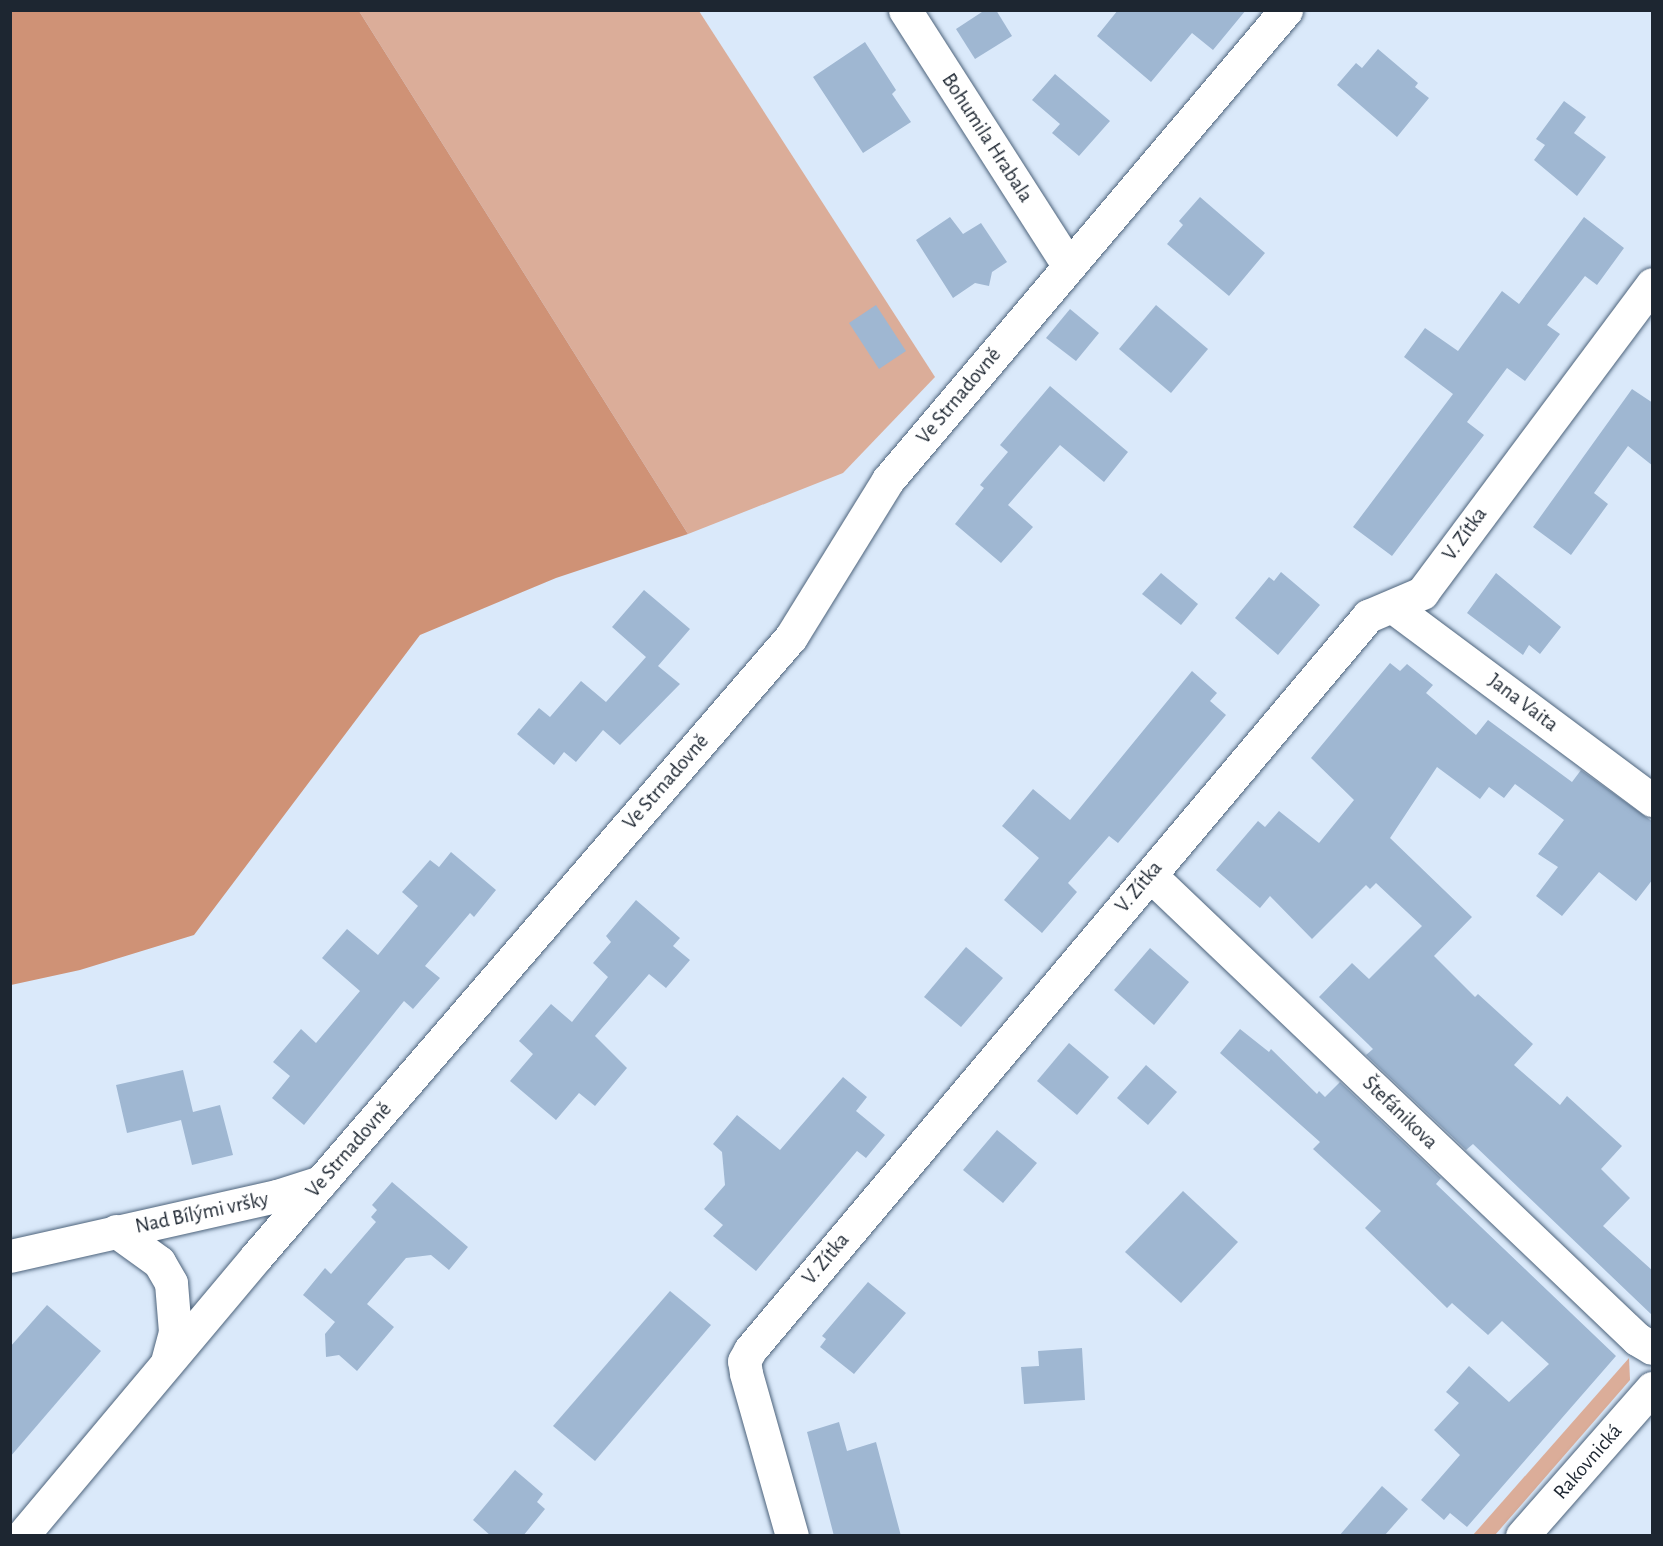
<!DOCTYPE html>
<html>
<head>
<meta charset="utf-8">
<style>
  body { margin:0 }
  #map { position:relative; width:1663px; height:1546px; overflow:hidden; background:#dae9fa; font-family:"Alegreya Sans",sans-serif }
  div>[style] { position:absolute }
  .green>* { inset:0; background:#dbad99 }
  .forest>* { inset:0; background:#cf9276 }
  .building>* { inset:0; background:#9fb7d2 }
  .roads { filter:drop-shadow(0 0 2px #4d637b) drop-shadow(0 0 2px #4d637b) }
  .minor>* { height:33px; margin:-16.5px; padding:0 16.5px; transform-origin:16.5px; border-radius:16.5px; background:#fff }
  .secondary>* { height:33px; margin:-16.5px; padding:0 16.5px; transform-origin:16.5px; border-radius:16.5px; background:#fff }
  span { translate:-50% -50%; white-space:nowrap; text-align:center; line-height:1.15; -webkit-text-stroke:4.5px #fff; paint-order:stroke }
  .street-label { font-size:21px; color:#1d2631 }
  .frame { position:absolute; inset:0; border:12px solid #1d2631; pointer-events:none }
</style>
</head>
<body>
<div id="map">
  <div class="green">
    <i style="clip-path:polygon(359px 11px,699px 11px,935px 377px,843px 473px,688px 534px)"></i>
    <i style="clip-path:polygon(1629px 1358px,1630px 1380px,1495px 1535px,1473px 1535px)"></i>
  </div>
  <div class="forest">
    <i style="clip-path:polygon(11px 10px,359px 11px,688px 534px,556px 578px,420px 635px,194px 935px,80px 970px,11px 985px)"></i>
  </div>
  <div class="building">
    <i style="clip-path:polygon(985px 10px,996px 10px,1012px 36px,975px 59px,956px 29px)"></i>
    <i style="clip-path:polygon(1118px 10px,1246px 10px,1213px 50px,1192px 33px,1151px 82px,1097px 36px)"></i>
    <i style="clip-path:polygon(865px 42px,896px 90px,892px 94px,911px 122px,863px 153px,813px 77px)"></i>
    <i style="clip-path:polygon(1378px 49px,1418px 83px,1415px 87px,1429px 98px,1397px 137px,1337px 85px,1356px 63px,1362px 68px)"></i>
    <i style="clip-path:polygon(1055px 74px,1110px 121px,1079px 156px,1052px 133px,1060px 124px,1032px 100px)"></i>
    <i style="clip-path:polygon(1564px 101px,1586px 117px,1574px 133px,1606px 157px,1577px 196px,1534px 160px,1545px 145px,1536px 139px)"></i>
    <i style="clip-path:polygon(1200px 197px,1265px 253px,1229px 296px,1167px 244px,1183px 225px,1179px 221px)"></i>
    <i style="clip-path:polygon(950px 217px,963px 234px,981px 223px,1007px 262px,992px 272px,989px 286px,975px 283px,953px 298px,916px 240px)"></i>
    <i style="clip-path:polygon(1584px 217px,1624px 248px,1597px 285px,1585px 276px,1547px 325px,1560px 334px,1525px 381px,1507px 368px,1467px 422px,1484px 435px,1392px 556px,1353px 527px,1453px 394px,1404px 357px,1425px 328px,1458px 351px,1502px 291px,1519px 304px)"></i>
    <i style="clip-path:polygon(876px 305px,906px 351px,879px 369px,849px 323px)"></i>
    <i style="clip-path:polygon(1156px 305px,1208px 349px,1171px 393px,1119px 349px)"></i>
    <i style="clip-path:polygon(1070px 309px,1099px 333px,1076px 361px,1046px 338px)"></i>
    <i style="clip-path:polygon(1050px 386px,1128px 452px,1104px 482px,1060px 445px,1008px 505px,1033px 527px,1001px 563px,955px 524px,984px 488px,980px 485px,1008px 452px,1000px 445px)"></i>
    <i style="clip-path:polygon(1632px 389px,1653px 403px,1653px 466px,1628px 446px,1594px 493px,1608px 504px,1571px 555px,1533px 527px)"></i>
    <i style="clip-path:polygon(1281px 572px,1320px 605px,1278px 655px,1235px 618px,1269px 577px,1274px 581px)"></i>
    <i style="clip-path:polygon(1161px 573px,1198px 604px,1181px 625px,1142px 594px)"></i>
    <i style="clip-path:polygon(1496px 573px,1561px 627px,1540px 654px,1529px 645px,1523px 655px,1467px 613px)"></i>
    <i style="clip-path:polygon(644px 590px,690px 629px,658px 666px,680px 684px,620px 745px,603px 730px,576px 762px,564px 752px,554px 765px,517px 734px,539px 708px,550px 717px,581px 681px,606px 702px,646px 657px,612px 627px)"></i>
    <i style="clip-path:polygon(1390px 663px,1400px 671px,1407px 664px,1433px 685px,1426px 693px,1476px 735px,1488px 720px,1572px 782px,1581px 770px,1653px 822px,1653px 879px,1636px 901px,1599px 872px,1562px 916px,1536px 896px,1558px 867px,1538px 854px,1564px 820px,1515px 784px,1504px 798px,1489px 787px,1480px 799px,1437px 767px,1390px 838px,1472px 917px,1434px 956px,1475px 997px,1478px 994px,1533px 1044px,1514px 1065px,1560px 1105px,1567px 1096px,1622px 1146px,1601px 1169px,1630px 1198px,1603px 1226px,1653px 1271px,1653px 1316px,1473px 1144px,1466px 1150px,1366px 1055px,1373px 1049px,1368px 1044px,1319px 997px,1352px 963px,1369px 979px,1422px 926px,1376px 883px,1370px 889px,1366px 885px,1312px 939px,1270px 896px,1260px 908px,1216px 870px,1258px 821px,1265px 827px,1279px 811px,1319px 843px,1354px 800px,1311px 758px)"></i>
    <i style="clip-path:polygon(1192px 671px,1217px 693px,1210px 701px,1226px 715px,1118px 843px,1109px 836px,1068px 883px,1077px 892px,1042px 933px,1004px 900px,1039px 858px,1002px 826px,1033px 789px,1070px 820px)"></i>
    <i style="clip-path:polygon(451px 852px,496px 890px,474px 917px,470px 913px,425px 966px,440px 978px,413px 1009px,404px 1001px,304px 1125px,272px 1098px,290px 1076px,273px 1062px,301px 1029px,316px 1043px,360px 991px,322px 958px,347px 929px,378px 955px,418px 906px,402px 892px,430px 860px,439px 867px)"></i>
    <i style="clip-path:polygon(636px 900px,680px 938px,673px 946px,690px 960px,666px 988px,649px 974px,595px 1036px,627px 1068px,595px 1106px,579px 1093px,556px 1120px,510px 1081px,533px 1054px,519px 1041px,551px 1004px,572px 1022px,608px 977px,593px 963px,611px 942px,606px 936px)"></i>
    <i style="clip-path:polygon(966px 947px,1003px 978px,961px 1027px,924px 997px)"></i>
    <i style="clip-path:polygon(1150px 948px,1189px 982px,1154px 1025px,1114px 990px)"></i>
    <i style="clip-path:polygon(1240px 1029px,1269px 1052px,1271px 1049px,1317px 1094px,1319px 1091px,1325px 1097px,1340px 1082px,1441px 1178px,1436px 1184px,1616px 1356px,1467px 1527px,1450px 1513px,1444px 1520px,1421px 1500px,1460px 1455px,1434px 1430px,1459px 1403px,1446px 1392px,1469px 1366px,1509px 1402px,1549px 1364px,1502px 1321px,1488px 1335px,1452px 1303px,1447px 1308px,1365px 1228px,1381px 1211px,1313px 1149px,1320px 1142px,1220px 1053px)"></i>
    <i style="clip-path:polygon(1069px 1043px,1109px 1077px,1077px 1115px,1037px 1081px)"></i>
    <i style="clip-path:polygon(1146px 1065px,1177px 1092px,1148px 1125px,1117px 1098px)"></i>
    <i style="clip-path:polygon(183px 1070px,193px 1112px,220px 1105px,233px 1155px,192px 1165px,181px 1120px,127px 1133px,116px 1085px)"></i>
    <i style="clip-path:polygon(843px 1077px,867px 1097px,856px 1111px,885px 1135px,866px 1158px,857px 1151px,756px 1271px,713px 1236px,723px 1225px,704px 1209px,725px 1185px,722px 1152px,713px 1144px,737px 1115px,780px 1150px)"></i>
    <i style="clip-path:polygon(997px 1130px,1037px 1163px,1003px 1203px,963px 1170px)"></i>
    <i style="clip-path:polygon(392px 1182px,468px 1247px,449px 1270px,431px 1255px,406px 1258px,367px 1304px,394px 1327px,357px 1371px,339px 1355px,326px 1357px,325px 1334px,335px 1322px,303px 1295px,325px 1268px,331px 1274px,376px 1222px,371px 1217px,377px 1210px,372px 1205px)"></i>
    <i style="clip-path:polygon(1183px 1191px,1238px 1242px,1181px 1303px,1125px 1252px)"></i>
    <i style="clip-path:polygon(868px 1282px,906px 1313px,854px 1374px,820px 1347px,826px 1339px,822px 1336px)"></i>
    <i style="clip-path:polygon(670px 1291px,711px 1325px,595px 1461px,553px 1426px)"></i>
    <i style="clip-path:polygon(47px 1305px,101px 1351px,10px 1457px,10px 1347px)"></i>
    <i style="clip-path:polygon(1082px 1348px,1085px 1400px,1024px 1404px,1021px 1367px,1039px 1366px,1038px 1351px)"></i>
    <i style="clip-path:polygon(839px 1422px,847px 1451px,876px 1442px,901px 1536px,834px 1536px,807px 1432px)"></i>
    <i style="clip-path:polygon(515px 1470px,543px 1494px,537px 1502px,545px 1509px,523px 1536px,491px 1536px,473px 1520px)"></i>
    <i style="clip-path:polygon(1382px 1486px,1408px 1509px,1384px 1536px,1339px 1536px)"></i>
  </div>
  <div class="roads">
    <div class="minor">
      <i style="left:905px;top:10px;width:304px;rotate:57.4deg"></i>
      <i style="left:1393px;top:607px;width:323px;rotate:36.7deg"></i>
      <i style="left:1150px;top:875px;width:673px;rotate:43.61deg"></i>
      <i style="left:1637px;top:1339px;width:17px;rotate:31deg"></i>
      <i style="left:116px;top:1231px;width:53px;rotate:35.8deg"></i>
      <i style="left:159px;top:1262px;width:24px;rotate:60deg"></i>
      <i style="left:171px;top:1283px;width:49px;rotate:85.3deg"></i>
      <i style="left:175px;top:1332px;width:31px;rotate:105deg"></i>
      <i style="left:10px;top:1256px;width:274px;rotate:-12.7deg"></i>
      <i style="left:277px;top:1196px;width:46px;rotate:-17.7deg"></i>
      <i style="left:22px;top:1536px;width:364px;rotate:-50deg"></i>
      <i style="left:256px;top:1257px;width:819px;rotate:-49.21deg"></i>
      <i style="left:791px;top:637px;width:185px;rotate:-58.3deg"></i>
      <i style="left:888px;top:480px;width:616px;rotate:-49.74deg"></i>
      <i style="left:792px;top:1536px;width:169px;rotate:-105.8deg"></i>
      <i style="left:746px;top:1373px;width:12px;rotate:-99deg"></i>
      <i style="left:744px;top:1361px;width:13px;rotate:-61deg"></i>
      <i style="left:750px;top:1350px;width:960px;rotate:-49.9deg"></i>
      <i style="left:1368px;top:616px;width:59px;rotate:-23.1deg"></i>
      <i style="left:1422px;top:593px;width:385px;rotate:-53.3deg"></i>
    </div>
    <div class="secondary">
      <i style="left:1522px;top:1536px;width:197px;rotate:-48.7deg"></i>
    </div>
  </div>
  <div class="street-label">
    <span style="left:987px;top:138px;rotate:57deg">Bohumila Hrabala</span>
    <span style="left:959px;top:396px;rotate:-50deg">Ve Strnadovně</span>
    <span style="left:1465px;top:534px;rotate:-54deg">V. Zítka</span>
    <span style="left:1523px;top:703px;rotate:37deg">Jana Vaita</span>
    <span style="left:666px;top:782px;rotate:-49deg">Ve Strnadovně</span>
    <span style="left:1139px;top:887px;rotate:-50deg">V. Zítka</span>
    <span style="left:1400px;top:1113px;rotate:44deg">Štefánikova</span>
    <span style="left:349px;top:1150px;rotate:-49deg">Ve Strnadovně</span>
    <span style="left:202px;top:1213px;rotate:-12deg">Nad Bílými vršky</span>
    <span style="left:826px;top:1259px;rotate:-50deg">V. Zítka</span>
    <span style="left:1588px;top:1462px;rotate:-49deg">Rakovnická</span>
  </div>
  <div class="frame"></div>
</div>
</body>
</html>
